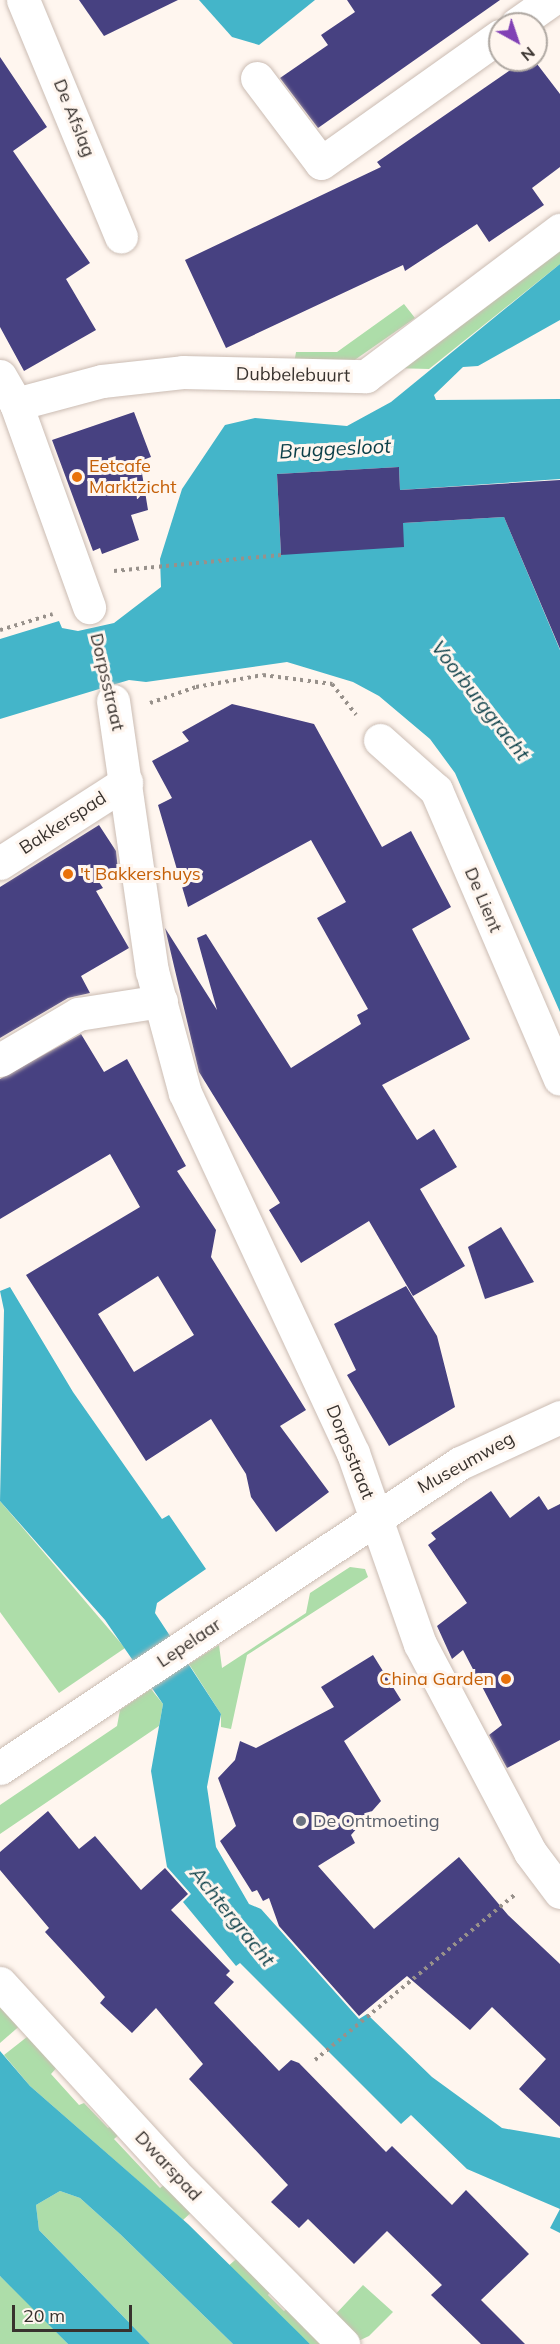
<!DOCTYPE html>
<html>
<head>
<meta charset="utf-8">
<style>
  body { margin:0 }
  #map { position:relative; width:560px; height:2344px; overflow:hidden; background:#fff6ef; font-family:Mulish,sans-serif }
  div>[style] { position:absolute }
  .green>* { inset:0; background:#addda9 }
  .water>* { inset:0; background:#44b5c9 }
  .building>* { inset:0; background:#474181 }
  .path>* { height:4px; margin-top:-2px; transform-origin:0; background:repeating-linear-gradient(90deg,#98918b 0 3px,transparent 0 7.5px) }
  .roads { filter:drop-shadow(0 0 2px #cbbcb3) drop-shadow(0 0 2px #cbbcb3) }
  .minor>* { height:33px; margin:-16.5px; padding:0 16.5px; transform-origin:16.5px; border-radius:16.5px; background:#fff }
  .dots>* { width:16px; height:16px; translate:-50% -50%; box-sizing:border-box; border:3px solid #fff6ef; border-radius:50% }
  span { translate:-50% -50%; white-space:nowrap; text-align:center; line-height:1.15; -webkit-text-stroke:6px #fff6ef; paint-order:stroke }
  .street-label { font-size:18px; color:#38322e }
  .food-label { font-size:18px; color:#c56008 }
  .left { translate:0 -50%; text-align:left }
  .right { translate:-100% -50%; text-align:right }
  .worship-label { font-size:18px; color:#5b616d }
  .water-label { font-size:20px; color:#0b3f48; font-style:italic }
  .north { position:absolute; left:488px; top:12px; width:60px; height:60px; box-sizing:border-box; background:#fff6ef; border:2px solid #afa8a2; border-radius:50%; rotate:140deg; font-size:16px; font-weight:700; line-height:24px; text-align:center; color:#38322e }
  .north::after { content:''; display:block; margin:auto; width:21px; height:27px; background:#8141b5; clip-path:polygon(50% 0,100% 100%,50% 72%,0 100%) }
  .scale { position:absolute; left:12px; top:2305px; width:120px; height:27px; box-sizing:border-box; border:3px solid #38322e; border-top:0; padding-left:8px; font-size:18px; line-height:21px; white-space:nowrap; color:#38322e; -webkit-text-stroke:4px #fff6ef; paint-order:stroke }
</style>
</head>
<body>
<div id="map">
  <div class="green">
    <i style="clip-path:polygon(560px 248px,560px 264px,429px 369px,393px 368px)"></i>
    <i style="clip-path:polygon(404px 304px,415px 318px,346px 366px,294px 364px,296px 352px,337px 352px)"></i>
    <i style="clip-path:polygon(0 1501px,125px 1648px,59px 1693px,0 1612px)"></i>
    <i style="clip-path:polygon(350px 1567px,365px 1569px,368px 1577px,247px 1655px,231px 1729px,221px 1727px,221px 1714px,189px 1664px,219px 1645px,222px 1668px,306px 1613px,310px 1593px)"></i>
    <i style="clip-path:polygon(151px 1689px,163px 1704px,159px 1726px,0 1834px,0 1805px,117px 1726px,120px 1710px)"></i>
    <i style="clip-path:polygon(0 1996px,23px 2023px,0 2043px)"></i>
    <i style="clip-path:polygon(32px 2033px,60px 2064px,51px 2074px,79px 2105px,84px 2103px,108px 2128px,114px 2124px,121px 2133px,114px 2139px,160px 2188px,169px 2181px,196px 2208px,183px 2220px,30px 2086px,4px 2055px)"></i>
    <i style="clip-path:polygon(60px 2191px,80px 2198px,120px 2234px,233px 2344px,150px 2344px,39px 2230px,36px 2205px)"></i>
    <i style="clip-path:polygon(241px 2255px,274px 2288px,268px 2295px,284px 2311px,292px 2305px,327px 2344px,310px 2344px,227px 2267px)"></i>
    <i style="clip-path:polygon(0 2276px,26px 2301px,68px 2344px,0 2344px)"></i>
    <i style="clip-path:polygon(363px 2285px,393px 2312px,369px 2336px,354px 2343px,331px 2319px)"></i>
  </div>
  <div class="water">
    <i style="clip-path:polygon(199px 0,315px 0,259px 45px,232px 37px)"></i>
    <i style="clip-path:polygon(560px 264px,560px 320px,478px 366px,463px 367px,434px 395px,436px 400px,560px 399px,560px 479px,400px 490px,399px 467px,277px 474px,281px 555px,403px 523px,504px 517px,560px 650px,560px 1012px,455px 773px,430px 739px,379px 696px,353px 682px,287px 662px,146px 682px,129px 680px,0 719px,0 639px,59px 621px,62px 628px,78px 631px,114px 623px,161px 587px,160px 559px,182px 489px,225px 425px,255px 418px,347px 426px,391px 402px)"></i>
    <i style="clip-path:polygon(10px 1287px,73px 1392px,162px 1519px,169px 1515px,206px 1569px,157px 1603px,155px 1613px,221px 1714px,207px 1787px,216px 1847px,249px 1904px,261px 1909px,359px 2019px,367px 2014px,432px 2077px,502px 2128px,560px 2138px,560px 2233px,550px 2228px,560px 2209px,467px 2169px,411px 2115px,401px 2124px,240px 1963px,236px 1966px,183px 1902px,191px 1894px,167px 1867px,151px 1771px,163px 1704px,105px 1620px,0 1501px,4px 1310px,0 1291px)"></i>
    <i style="clip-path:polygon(0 2051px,30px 2086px,188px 2224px,310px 2344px,233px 2344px,120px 2234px,80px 2198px,60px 2191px,36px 2205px,39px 2230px,150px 2344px,68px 2344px,0 2276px)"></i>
  </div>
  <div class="building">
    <i style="clip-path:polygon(79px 0,178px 0,104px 36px)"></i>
    <i style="clip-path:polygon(347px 0,500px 0,318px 128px,280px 78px,328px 45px,321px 35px,355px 12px)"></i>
    <i style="clip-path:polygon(0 57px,47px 127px,13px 151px,90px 263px,66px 279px,96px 330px,24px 371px,0 327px)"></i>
    <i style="clip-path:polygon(525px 60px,534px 60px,560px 94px,560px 167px,532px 188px,544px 205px,489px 242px,477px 224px,405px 271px,403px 265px,226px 348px,185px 260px,381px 167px,377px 162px)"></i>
    <i style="clip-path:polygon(134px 412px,151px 457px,140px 461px,148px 510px,131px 515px,139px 540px,102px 554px,100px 548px,93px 551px,52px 440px)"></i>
    <i style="clip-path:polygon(399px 467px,400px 490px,560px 480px,560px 649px,504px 517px,403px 523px,404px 547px,281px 555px,277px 474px)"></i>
    <i style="clip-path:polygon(232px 704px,314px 724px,382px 847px,411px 831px,451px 907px,412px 929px,470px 1039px,382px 1085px,417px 1140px,434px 1129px,457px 1167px,420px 1189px,465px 1266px,413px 1296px,369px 1221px,301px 1263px,269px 1210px,280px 1203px,199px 1072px,165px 928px,217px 1010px,197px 938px,206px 934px,291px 1068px,361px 1024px,357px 1015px,368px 1009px,317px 918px,346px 902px,311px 840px,188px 907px,158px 805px,172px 798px,152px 761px,189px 741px,182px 732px)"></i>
    <i style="clip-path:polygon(99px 825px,116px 851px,118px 870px,99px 882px,103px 888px,96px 891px,129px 948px,81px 976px,90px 993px,68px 998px,0 1038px,0 887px)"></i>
    <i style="clip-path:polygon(evenodd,81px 1034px,104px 1072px,127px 1059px,186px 1166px,177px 1171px,216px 1230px,211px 1257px,306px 1410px,280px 1426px,329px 1492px,276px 1532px,251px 1497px,246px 1474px,211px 1419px,146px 1461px,26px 1275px,140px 1207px,110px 1154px,0 1219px,0 1079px,81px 1034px,158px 1276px,194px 1335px,134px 1372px,98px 1314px,158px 1276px)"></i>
    <i style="clip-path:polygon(501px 1227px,534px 1282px,485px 1299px,468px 1247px)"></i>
    <i style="clip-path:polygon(406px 1286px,437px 1336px,455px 1407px,389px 1446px,347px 1375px,356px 1370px,334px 1324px)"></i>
    <i style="clip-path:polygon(491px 1491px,510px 1518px,539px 1496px,548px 1510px,560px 1504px,560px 1740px,507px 1768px,489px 1735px,502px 1725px,463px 1650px,452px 1659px,437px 1626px,467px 1603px,428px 1545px,436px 1539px,431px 1533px)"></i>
    <i style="clip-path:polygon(373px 1655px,401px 1700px,344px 1741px,381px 1801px,351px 1835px,355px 1843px,318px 1866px,374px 1929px,459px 1857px,508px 1915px,560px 1964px,560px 2127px,519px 2089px,546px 2059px,492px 2007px,470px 2030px,407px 1976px,359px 2016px,279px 1926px,269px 1898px,263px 1901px,257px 1890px,252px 1892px,220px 1841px,236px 1826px,218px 1778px,235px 1760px,240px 1741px,256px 1748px,334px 1707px,321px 1687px)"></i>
    <i style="clip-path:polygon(48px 1811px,79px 1849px,95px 1836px,141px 1890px,165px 1868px,188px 1894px,171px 1910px,230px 1971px,226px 1975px,234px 1982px,214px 2003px,279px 2071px,291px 2060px,299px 2063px,386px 2152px,392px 2146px,452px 2205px,466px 2190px,529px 2254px,481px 2300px,525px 2344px,481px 2344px,431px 2295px,442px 2285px,387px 2231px,354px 2264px,308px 2219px,299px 2228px,271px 2202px,288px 2185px,189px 2079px,203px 2064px,156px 2008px,132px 2033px,100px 2003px,105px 1997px,45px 1932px,49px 1928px,0 1870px,0 1852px)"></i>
  </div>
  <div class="path">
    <i style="left:114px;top:571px;width:168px;rotate:-5.5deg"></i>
    <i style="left:0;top:630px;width:55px;rotate:-16.8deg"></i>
    <i style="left:98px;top:642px;width:26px;rotate:77deg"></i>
    <i style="left:150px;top:703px;width:49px;rotate:-19.2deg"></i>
    <i style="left:196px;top:687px;width:68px;rotate:-10.2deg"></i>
    <i style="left:263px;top:675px;width:70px;rotate:7.4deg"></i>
    <i style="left:332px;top:684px;width:39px;rotate:52deg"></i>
    <i style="left:315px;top:2060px;width:261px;rotate:-39.6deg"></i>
  </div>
  <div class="roads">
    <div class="minor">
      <i style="left:23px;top:0;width:256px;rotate:67.5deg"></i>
      <i style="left:517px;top:24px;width:42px;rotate:-35.2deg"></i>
      <i style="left:257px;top:78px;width:106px;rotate:53deg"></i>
      <i style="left:321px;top:163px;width:219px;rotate:-35.4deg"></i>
      <i style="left:0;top:376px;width:32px;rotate:60deg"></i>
      <i style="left:16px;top:404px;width:216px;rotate:70.2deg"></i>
      <i style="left:16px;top:404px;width:89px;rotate:-15deg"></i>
      <i style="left:102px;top:381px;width:81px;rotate:-6.3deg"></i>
      <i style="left:183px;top:372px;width:183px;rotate:1.3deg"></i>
      <i style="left:366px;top:376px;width:243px;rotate:-37deg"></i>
      <i style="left:113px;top:701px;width:273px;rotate:81.8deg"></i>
      <i style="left:152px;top:971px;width:126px;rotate:74.9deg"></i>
      <i style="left:185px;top:1093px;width:397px;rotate:65deg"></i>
      <i style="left:353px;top:1453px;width:202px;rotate:70.7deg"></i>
      <i style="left:420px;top:1644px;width:235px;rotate:62.1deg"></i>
      <i style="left:530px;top:1852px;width:50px;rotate:53.1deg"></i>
      <i style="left:380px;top:740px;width:75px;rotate:41.8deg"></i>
      <i style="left:436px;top:790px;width:314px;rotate:66.8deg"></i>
      <i style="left:0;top:863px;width:150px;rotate:-32.7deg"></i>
      <i style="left:0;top:1060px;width:91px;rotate:-30.5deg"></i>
      <i style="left:78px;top:1014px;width:84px;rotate:-8.9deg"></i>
      <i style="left:0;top:1768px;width:552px;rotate:-33.55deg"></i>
      <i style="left:460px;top:1463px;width:110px;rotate:-24.7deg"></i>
      <i style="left:0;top:1983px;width:256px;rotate:47.5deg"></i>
      <i style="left:173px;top:2172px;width:242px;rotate:45.3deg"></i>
    </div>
  </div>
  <div class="dots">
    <i style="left:77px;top:477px;background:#e8710a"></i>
    <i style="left:68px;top:874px;background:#e8710a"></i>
    <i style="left:506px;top:1679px;background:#e8710a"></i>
    <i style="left:301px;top:1821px;background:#6b7280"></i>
  </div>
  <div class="street-label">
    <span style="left:74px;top:118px;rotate:68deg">De Afslag</span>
    <span style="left:293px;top:375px;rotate:1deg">Dubbelebuurt</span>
    <span style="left:107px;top:682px;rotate:77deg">Dorpsstraat</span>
    <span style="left:63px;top:823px;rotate:-33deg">Bakkerspad</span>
    <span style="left:483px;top:900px;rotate:67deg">De Lient</span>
    <span style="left:350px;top:1452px;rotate:68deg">Dorpsstraat</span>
    <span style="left:466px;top:1463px;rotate:-29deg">Museumweg</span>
    <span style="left:189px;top:1643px;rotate:-34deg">Lepelaar</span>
    <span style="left:168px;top:2166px;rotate:47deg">Dwarspad</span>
  </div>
  <div class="food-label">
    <span class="left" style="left:89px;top:477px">Eetcafe<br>Marktzicht</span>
    <span class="left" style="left:80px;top:874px">'t Bakkershuys</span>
    <span class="right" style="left:494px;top:1679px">China Garden</span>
  </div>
  <div class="worship-label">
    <span class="left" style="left:313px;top:1821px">De Ontmoeting</span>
  </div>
  <div class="water-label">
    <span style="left:335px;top:448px;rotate:-3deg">Bruggesloot</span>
    <span style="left:481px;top:700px;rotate:52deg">Voorburggracht</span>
    <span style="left:233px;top:1916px;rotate:51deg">Achtergracht</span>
  </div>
  <div class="north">N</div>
  <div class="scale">20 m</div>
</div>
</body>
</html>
